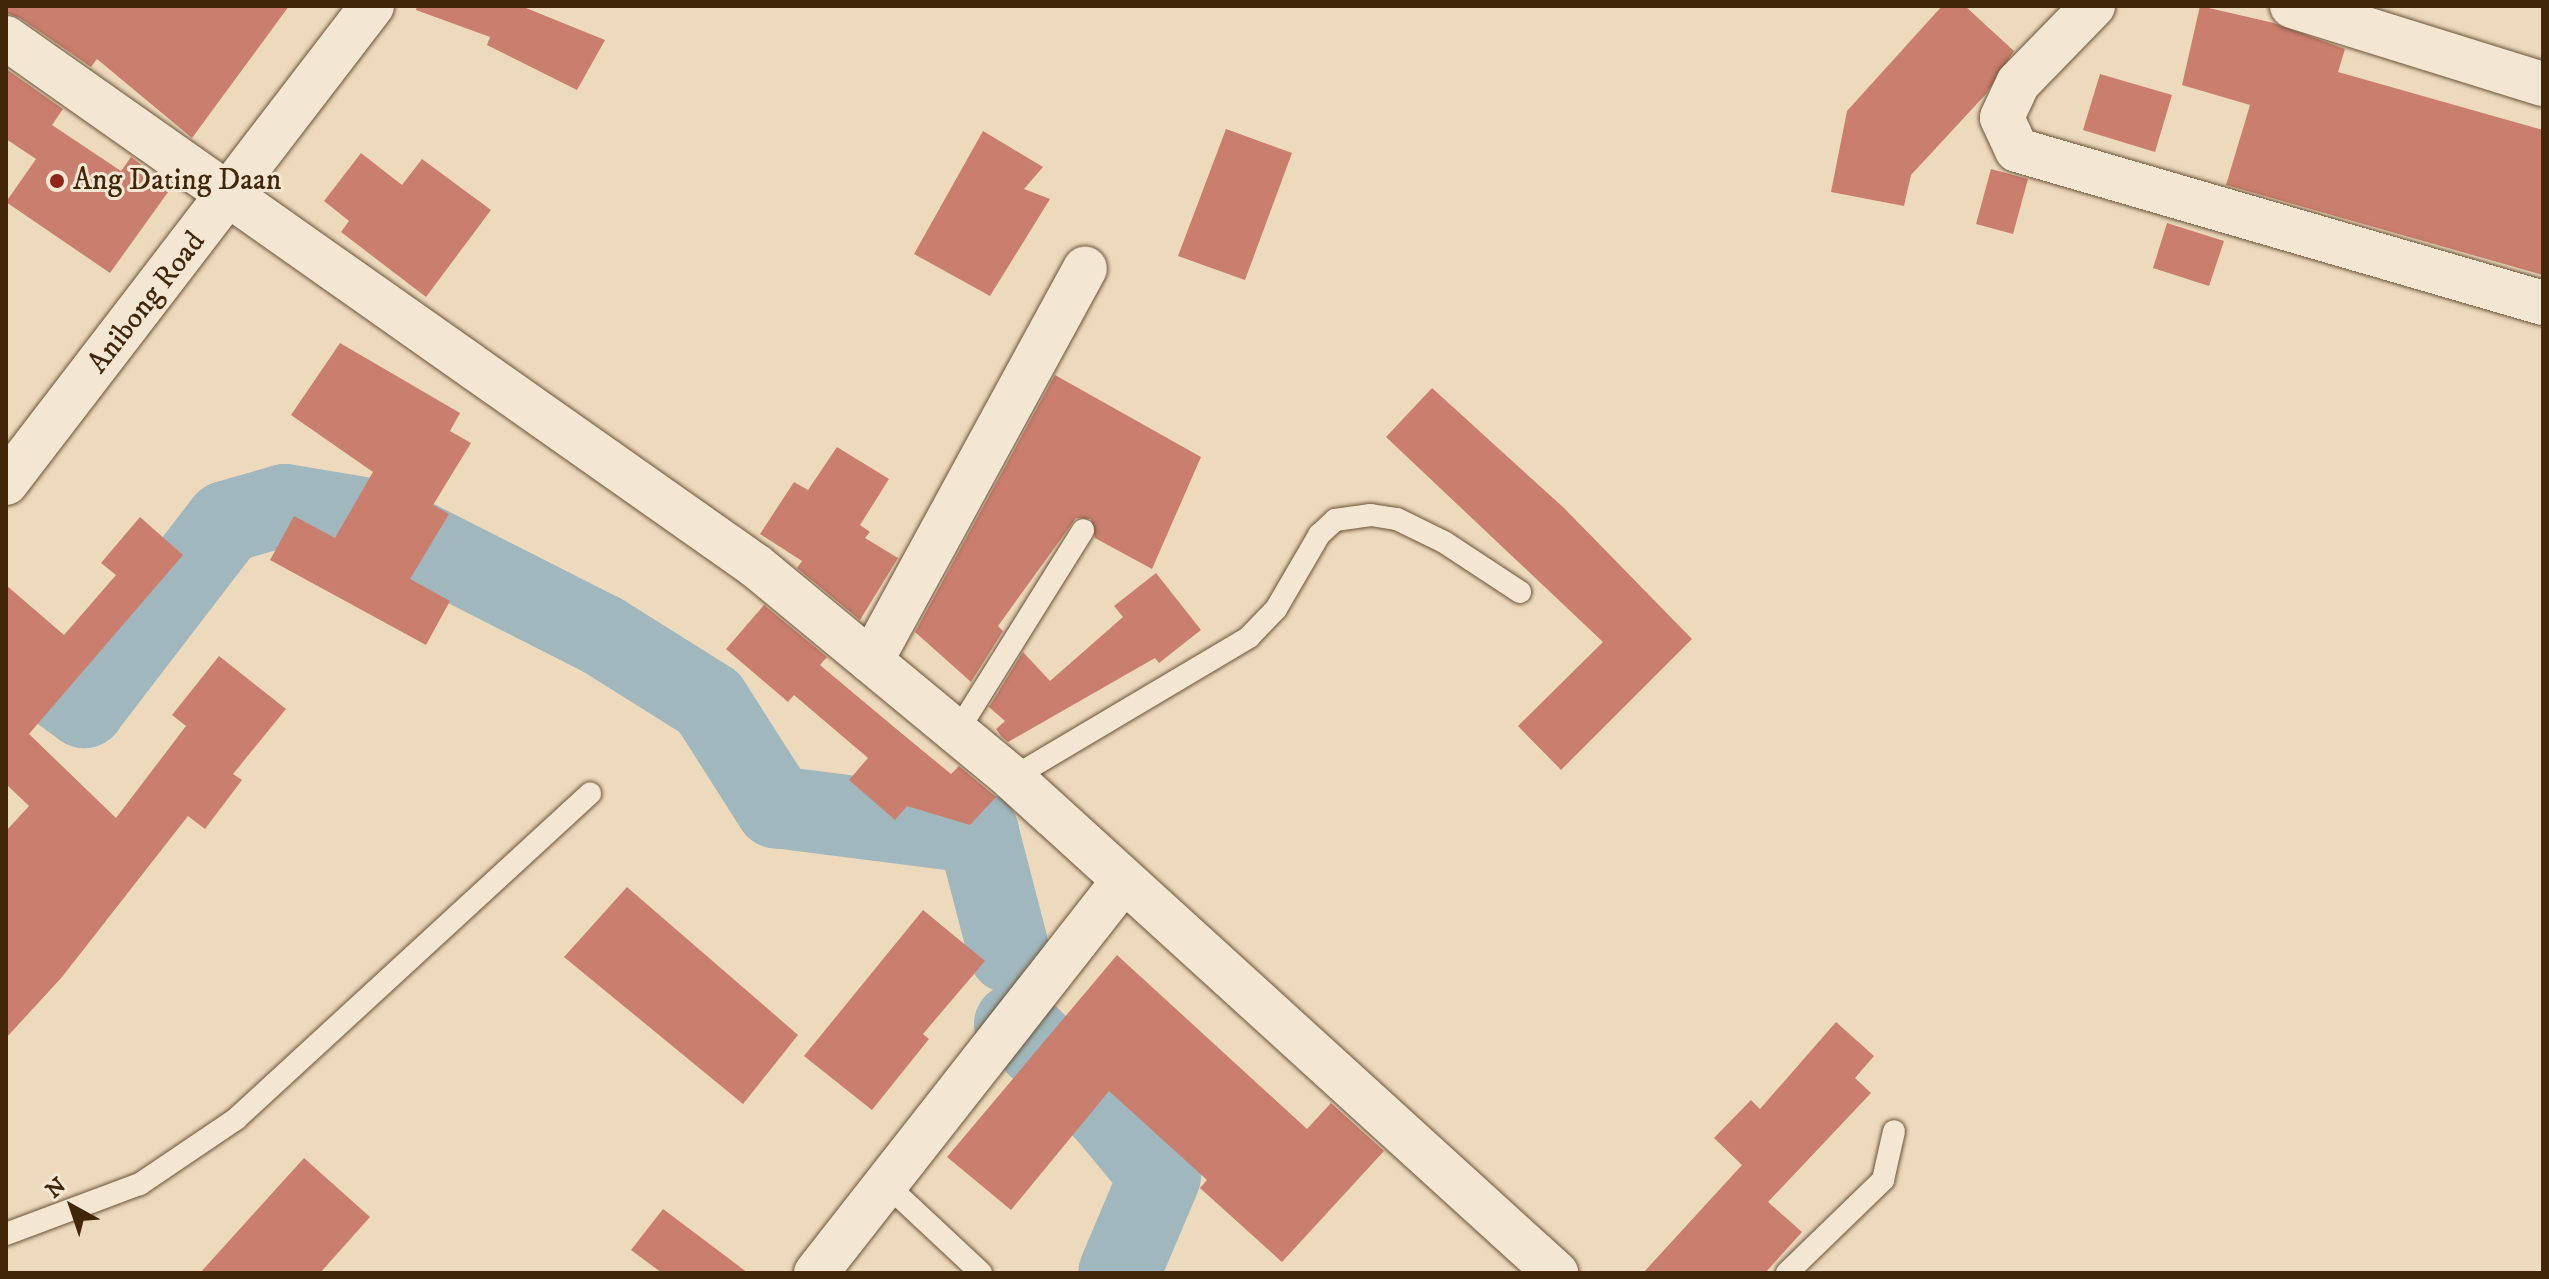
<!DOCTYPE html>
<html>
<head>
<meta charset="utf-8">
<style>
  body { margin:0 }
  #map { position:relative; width:2549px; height:1279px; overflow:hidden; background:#eddabd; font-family:"IM FELL DW Pica",serif }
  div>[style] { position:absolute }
  .river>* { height:82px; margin:-41px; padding:0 41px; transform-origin:41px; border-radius:41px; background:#a0b7bd }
  .building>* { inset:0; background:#ca7e6e }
  .roads { filter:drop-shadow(0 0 2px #6c5337) drop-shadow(0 0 2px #6c5337) }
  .service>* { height:22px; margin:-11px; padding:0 11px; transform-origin:11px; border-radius:11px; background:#f3e7d4 }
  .minor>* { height:44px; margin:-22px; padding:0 22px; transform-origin:22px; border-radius:22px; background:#f3e7d4 }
  .secondary>* { height:44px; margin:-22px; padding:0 22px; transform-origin:22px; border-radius:22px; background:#f3e7d4 }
  .dots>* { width:22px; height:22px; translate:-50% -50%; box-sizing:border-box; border:4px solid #f3e7d4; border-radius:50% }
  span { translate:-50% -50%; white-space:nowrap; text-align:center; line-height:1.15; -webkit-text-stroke:6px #f3e7d4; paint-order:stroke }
  .poi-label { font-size:30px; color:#41260a }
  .left { translate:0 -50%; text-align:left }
  .street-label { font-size:30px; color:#41260a }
  .frame { position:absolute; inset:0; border:8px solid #41260a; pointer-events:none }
  .north { position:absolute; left:32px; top:1167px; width:80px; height:80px; -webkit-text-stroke:6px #f3e7d4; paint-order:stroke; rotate:320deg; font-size:22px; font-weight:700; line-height:32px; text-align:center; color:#41260a }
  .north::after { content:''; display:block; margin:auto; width:28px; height:36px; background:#41260a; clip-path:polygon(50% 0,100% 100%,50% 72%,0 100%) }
</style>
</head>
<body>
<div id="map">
  <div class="river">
    <i style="left:6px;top:650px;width:97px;rotate:36.2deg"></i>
    <i style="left:84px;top:707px;width:233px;rotate:-52.5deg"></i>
    <i style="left:226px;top:522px;width:61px;rotate:-16.1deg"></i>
    <i style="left:285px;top:505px;width:91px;rotate:9.5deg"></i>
    <i style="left:375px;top:520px;width:254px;rotate:26.9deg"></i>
    <i style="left:602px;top:635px;width:126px;rotate:32.1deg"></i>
    <i style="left:709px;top:702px;width:125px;rotate:57.5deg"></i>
    <i style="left:776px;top:807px;width:204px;rotate:7.3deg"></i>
    <i style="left:978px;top:833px;width:123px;rotate:75.4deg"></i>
    <i style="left:1015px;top:1024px;width:127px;rotate:43.7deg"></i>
    <i style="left:1107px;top:1112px;width:83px;rotate:50.4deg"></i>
    <i style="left:1160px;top:1176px;width:105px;rotate:112.9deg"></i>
  </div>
  <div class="building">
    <i style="clip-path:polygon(6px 6px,289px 6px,192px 138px,97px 59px,91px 67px,20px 18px,6px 13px)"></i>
    <i style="clip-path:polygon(417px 6px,521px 6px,605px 40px,577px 90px,487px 45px,490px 37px,416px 10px)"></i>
    <i style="clip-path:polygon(1942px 6px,1965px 6px,2014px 51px,1986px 94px,1911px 175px,1904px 206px,1831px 192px,1847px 111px)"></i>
    <i style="clip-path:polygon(2200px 6px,2274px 23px,2345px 49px,2338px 72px,2543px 130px,2543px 275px,2226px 185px,2250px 105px,2182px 85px)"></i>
    <i style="clip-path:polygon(6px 69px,63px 109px,52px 125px,121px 171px,131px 157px,171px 188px,110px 273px,6px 202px,36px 159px,6px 139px)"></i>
    <i style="clip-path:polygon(2100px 74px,2172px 95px,2155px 152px,2083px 130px)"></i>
    <i style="clip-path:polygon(1226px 129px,1292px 153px,1245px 280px,1178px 256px)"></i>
    <i style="clip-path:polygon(983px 131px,1043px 167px,1024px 189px,1050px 199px,990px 296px,914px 254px)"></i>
    <i style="clip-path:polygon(361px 153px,402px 185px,422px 159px,491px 210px,426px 297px,341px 232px,349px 221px,324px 201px)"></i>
    <i style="clip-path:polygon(1991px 169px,2028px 179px,2013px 234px,1976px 224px)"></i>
    <i style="clip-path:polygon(2167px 223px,2224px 241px,2209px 286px,2153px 268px)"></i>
    <i style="clip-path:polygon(340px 343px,460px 413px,450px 431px,471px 443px,433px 505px,449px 514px,410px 579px,450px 601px,426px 645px,270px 560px,294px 516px,335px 538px,373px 472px,291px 415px)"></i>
    <i style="clip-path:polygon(1055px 375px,1201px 457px,1152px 569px,1095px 538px,1091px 519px,1076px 518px,998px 626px,1003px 631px,971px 682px,915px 632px)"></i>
    <i style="clip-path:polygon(1432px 388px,1564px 508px,1692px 639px,1561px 770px,1518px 726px,1603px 642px,1386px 437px)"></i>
    <i style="clip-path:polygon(837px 447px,889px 479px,860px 525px,870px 532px,865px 538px,898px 558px,860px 620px,797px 568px,802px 561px,760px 534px,794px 482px,808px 490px)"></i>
    <i style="clip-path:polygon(140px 517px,183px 555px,29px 734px,116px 818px,186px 726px,172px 715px,219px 656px,286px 709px,233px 774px,242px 780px,205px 829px,188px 816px,62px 977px,6px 1038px,6px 831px,29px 806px,6px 784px,6px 585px,64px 635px,116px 575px,101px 563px)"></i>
    <i style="clip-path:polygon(1156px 573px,1201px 630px,1159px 663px,1155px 658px,1008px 742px,1001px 736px,996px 729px,1005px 721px,989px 707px,1023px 652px,1050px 681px,1123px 617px,1114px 606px)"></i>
    <i style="clip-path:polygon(764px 605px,827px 657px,820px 665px,894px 727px,951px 774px,959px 766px,996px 797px,970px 825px,907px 806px,895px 820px,849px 780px,868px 758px,794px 695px,788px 702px,726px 649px)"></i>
    <i style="clip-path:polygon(627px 887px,798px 1035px,743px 1104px,564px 957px)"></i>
    <i style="clip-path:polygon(923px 910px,985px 961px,923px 1034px,929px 1039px,872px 1110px,804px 1056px)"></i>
    <i style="clip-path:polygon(1117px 955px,1307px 1129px,1331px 1103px,1384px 1151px,1282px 1262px,1200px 1188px,1207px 1180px,1109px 1091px,1011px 1210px,947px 1157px)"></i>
    <i style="clip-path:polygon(1836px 1022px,1874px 1056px,1855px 1078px,1871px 1093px,1768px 1202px,1802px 1232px,1765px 1273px,1643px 1273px,1742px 1165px,1714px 1138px,1751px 1100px,1760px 1109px)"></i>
    <i style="clip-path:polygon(304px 1158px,370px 1217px,320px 1273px,200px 1273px)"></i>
    <i style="clip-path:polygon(663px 1209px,748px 1273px,662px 1273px,631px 1250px)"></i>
  </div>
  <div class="roads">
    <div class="service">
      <i style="left:957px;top:732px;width:238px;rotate:-58deg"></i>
      <i style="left:1012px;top:778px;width:276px;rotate:-30.7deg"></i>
      <i style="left:1249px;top:637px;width:39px;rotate:-46deg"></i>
      <i style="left:1276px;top:609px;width:86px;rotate:-59.8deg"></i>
      <i style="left:1319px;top:535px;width:22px;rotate:-43deg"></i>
      <i style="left:1335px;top:520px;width:36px;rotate:-8deg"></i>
      <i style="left:1371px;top:515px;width:26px;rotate:9deg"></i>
      <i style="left:1397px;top:519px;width:52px;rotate:26.1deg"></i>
      <i style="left:1444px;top:542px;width:91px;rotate:33.3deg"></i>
      <i style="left:886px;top:1184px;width:130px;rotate:43.1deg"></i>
      <i style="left:6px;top:1234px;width:143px;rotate:-20.5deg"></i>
      <i style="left:140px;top:1184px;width:116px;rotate:-34.1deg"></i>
      <i style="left:236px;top:1119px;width:481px;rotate:-42.6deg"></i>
      <i style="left:1787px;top:1273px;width:134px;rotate:-44.1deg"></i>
      <i style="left:1883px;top:1180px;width:50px;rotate:-77.3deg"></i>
    </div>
    <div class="minor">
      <i style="left:2093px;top:6px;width:107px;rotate:134.2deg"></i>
      <i style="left:2018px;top:83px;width:38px;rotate:115deg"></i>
      <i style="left:2002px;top:118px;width:35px;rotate:65deg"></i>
      <i style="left:2017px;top:150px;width:548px;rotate:16.22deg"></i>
      <i style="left:2292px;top:6px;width:263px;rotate:17.3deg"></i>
      <i style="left:6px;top:38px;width:917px;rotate:35.15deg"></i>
      <i style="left:756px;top:566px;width:332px;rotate:39.6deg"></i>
      <i style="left:1012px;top:778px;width:736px;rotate:42.3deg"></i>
      <i style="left:871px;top:661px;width:447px;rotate:-61.4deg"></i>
      <i style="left:816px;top:1273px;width:498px;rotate:-51.9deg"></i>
    </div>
    <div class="secondary">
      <i style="left:6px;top:483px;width:601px;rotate:-52.5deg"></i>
    </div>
  </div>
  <div class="dots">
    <i style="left:57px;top:181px;background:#8f2418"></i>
  </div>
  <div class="poi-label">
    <span class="left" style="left:73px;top:181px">Ang Dating Daan</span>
  </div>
  <div class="street-label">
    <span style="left:147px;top:303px;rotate:-52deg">Anibong Road</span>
  </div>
  <div class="frame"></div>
  <div class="north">N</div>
</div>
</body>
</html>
